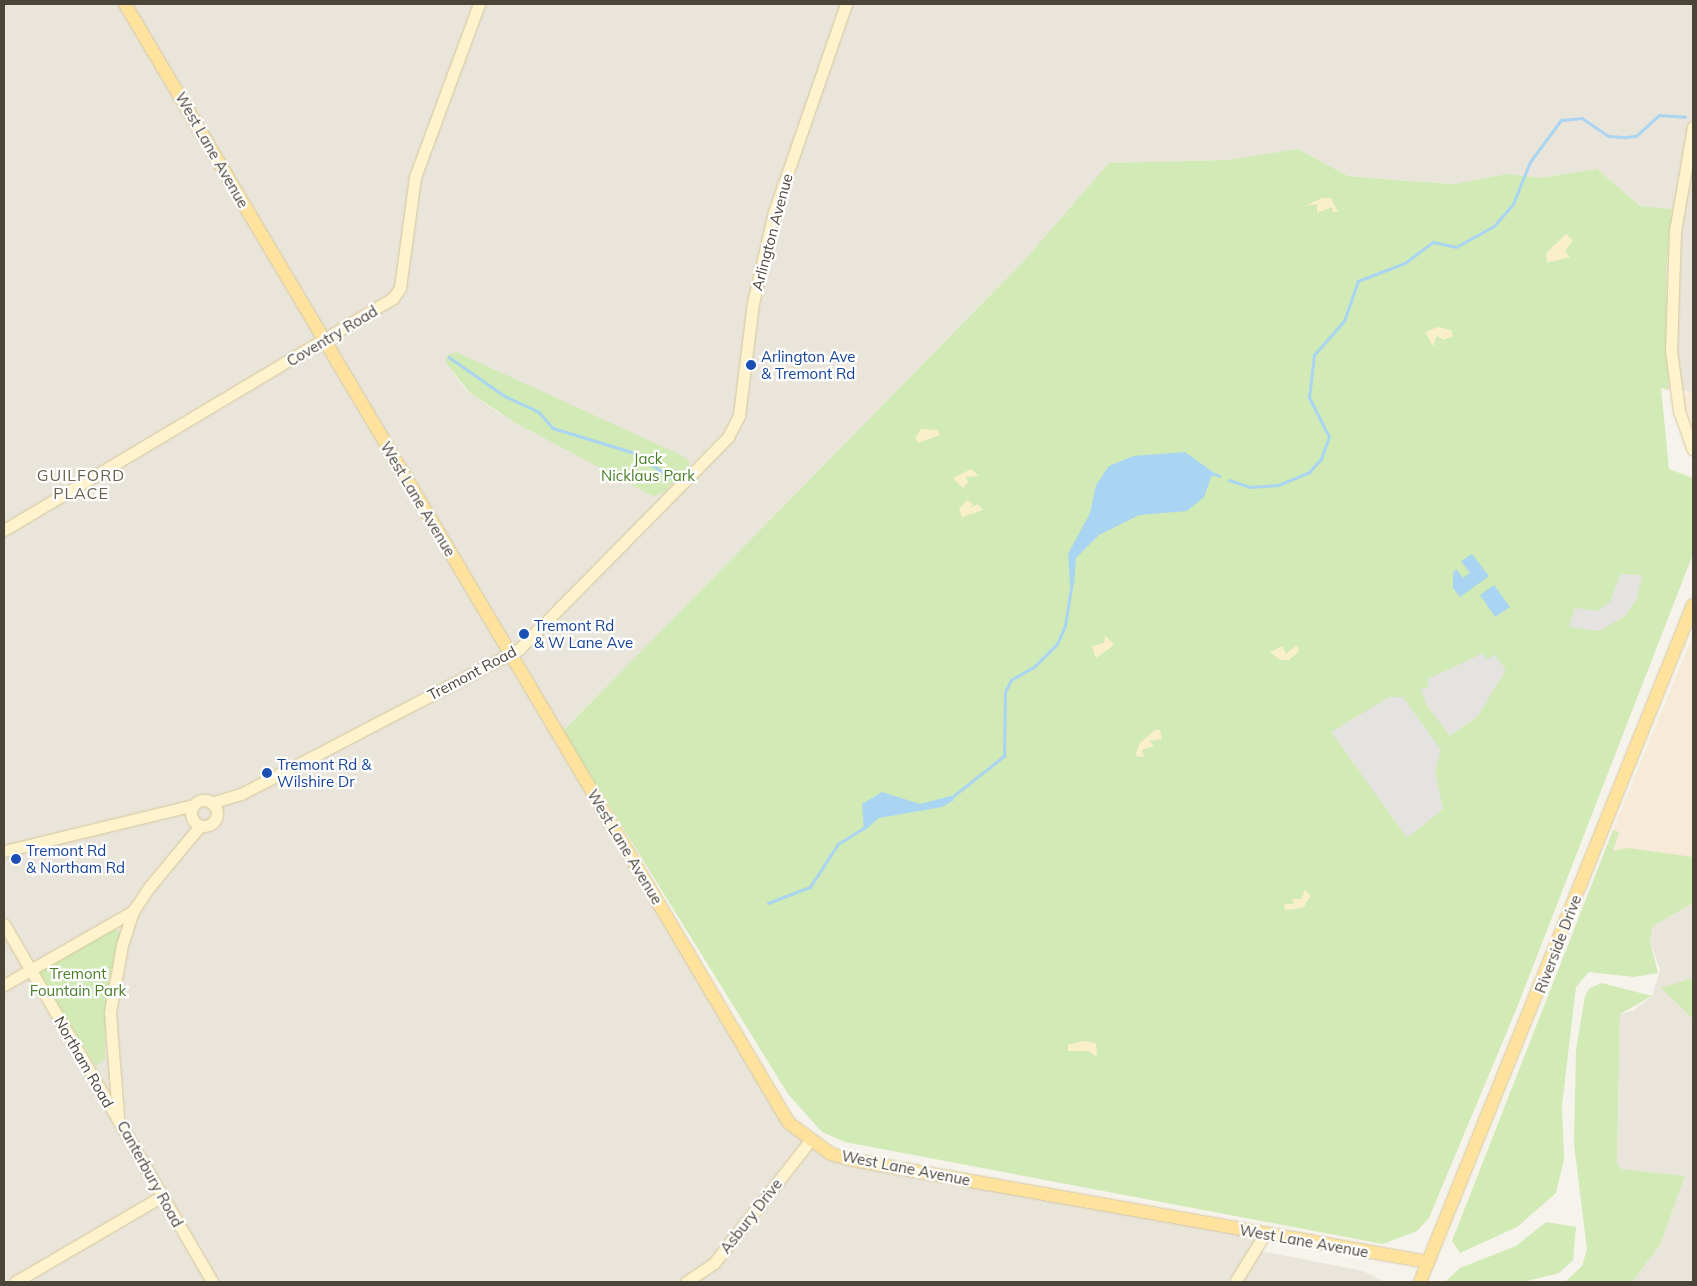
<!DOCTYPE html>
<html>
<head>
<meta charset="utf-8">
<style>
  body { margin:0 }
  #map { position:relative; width:1697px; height:1286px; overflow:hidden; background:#f6f3ec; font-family:Mulish,sans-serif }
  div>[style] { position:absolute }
  .residential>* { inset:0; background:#eae5da }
  .commercial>* { inset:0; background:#f7ead8 }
  .green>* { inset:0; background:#d2eab5 }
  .sand>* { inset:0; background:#f9efc9 }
  .parking>* { inset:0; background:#e5e3e0 }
  .water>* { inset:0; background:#a9d4f2 }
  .stream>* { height:2.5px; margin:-1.25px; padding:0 1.25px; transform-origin:1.25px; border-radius:1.25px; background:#a9d4f2 }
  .roads { filter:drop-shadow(0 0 1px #d6c79b) drop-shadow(0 0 1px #d6c79b) }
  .secondary>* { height:11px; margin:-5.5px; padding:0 5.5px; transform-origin:5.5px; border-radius:5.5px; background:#fff3cd }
  .secondary>.ring { margin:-5.5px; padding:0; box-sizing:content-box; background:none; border:11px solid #fff3cd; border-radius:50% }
  .primary>* { height:12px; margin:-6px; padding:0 6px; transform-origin:6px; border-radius:6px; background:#ffe39c }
  .dots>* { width:14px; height:14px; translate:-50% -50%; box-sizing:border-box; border:2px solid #fff; border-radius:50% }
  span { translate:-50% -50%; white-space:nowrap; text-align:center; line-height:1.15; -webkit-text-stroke:4.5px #fff; paint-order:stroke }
  .street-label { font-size:15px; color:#4b4439 }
  .transit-label { font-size:15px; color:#164399 }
  .left { translate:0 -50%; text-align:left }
  .park-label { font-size:15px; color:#4a7f2a }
  .neighbourhood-label { font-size:16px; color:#6e6250; letter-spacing:1px }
  .frame { position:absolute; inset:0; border:5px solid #4b4439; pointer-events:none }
</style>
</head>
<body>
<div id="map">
  <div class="residential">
    <i style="clip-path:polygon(evenodd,4px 4px,1693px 4px,1693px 392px,1668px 390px,1666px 271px,1672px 209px,1640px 206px,1597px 169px,1540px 178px,1506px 174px,1455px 184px,1394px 180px,1348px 176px,1298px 149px,1227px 160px,1110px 163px,1022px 263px,563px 731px,789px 1123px,831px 1154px,1264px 1235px,1256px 1250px,1363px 1271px,1385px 1282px,4px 1282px,4px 4px,446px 363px,504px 417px,466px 390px,446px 363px)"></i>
    <i style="clip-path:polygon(1693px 903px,1693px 1282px,1632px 1282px,1660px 1245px,1685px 1176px,1621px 1169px,1617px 1163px,1620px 1014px,1633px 1011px,1652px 996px,1660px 970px,1650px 941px,1653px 926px)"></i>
  </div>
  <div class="commercial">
    <i style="clip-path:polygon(1693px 392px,1693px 435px,1681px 394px)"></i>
    <i style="clip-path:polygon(1693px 635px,1693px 857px,1613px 852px,1618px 835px,1613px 830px)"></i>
  </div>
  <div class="green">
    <i style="clip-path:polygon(1298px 149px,1348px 176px,1394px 180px,1455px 184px,1506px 174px,1540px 178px,1597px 169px,1640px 206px,1672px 209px,1666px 271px,1668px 390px,1661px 388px,1669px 469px,1693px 478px,1693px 554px,1516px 1010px,1429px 1218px,1417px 1231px,1383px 1244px,845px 1142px,822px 1132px,788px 1094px,563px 731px,1022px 263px,1109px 163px,1227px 160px)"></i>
    <i style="clip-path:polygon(456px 352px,683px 456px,689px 461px,689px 466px,663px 493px,653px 496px,514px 422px,470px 393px,446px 363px,447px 355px)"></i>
    <i style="clip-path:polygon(1613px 830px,1619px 832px,1613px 851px,1628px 848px,1693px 857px,1693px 903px,1653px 926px,1650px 941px,1658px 973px,1634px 977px,1589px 972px,1576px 987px,1562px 1105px,1564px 1159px,1556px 1193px,1517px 1227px,1460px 1253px,1452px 1241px)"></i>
    <i style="clip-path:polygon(113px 928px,120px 934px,106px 998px,105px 1059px,96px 1066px,38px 972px)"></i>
    <i style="clip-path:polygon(1693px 978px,1693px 1019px,1661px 988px)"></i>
    <i style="clip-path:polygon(1602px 983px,1652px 996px,1620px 1014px,1617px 1163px,1621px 1169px,1685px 1176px,1660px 1245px,1632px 1282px,1565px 1282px,1582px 1266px,1587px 1249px,1574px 1144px,1576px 1050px,1585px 996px,1590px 988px)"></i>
    <i style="clip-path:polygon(1546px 1222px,1576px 1227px,1573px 1260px,1559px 1273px,1523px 1282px,1445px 1282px,1460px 1268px,1516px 1246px)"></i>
  </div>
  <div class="sand">
    <i style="clip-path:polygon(1322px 198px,1331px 198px,1338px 212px,1333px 212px,1332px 207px,1317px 213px,1317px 204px,1305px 206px)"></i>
    <i style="clip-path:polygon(1566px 234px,1573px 240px,1565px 251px,1570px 257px,1547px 263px,1546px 253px)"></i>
    <i style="clip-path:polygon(1438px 327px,1451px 330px,1453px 336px,1444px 340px,1437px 336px,1433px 346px,1425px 332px)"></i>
    <i style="clip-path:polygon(921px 429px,938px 430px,940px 435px,918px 443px,915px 438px)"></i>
    <i style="clip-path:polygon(971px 469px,979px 476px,965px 477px,969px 482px,963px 488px,953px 478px)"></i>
    <i style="clip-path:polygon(967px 500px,973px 504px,970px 508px,978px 504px,983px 510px,962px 517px,959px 509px)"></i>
    <i style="clip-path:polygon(1105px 635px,1114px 645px,1096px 658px,1092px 646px,1104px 643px)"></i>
    <i style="clip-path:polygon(1297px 645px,1299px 651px,1289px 660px,1280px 660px,1270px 652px,1283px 646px,1286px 654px)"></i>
    <i style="clip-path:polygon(1155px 730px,1160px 730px,1162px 739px,1149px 741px,1154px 746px,1142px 750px,1144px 757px,1135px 756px,1140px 743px)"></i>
    <i style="clip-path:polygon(1305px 890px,1311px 896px,1303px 908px,1285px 910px,1284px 904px,1294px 904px,1292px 899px,1301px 899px)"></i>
    <i style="clip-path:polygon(1083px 1041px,1096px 1043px,1097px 1057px,1088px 1051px,1068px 1051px,1068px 1045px)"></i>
  </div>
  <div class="parking">
    <i style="clip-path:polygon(1620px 574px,1642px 575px,1637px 599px,1625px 616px,1600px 631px,1569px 627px,1575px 608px,1597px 611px,1610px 602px)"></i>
    <i style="clip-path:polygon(1483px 653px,1487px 660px,1494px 654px,1506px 670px,1478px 716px,1450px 736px,1426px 704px,1421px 689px,1428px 687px,1428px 679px)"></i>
    <i style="clip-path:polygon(1389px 697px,1403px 697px,1441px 750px,1435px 772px,1443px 809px,1407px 838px,1331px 732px)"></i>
  </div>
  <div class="water">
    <i style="clip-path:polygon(1185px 452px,1213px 472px,1204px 497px,1187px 511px,1139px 515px,1099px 535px,1076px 558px,1074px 585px,1070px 585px,1068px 554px,1090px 513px,1096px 485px,1109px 466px,1133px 456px)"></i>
    <i style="clip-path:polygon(1472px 554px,1489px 576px,1460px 597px,1453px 588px,1453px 573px,1456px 569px,1463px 578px,1470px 573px,1461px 561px)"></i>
    <i style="clip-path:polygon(1494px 585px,1510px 607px,1495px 617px,1480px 595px)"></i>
    <i style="clip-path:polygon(882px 792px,920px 804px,951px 796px,954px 800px,942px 807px,879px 818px,864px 831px,862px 804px)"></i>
  </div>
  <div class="stream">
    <i style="left:449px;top:357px;width:68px;rotate:34.9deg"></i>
    <i style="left:505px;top:396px;width:38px;rotate:25deg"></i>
    <i style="left:539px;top:412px;width:21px;rotate:49deg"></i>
    <i style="left:553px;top:428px;width:86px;rotate:17deg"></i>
    <i style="left:635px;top:453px;width:46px;rotate:34.4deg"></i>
    <i style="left:1211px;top:473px;width:9px;rotate:18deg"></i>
    <i style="left:1229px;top:480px;width:22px;rotate:18deg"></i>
    <i style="left:1250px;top:487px;width:29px;rotate:-4deg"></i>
    <i style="left:1279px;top:485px;width:33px;rotate:-23deg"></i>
    <i style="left:1309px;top:472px;width:18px;rotate:-47deg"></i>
    <i style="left:1321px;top:459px;width:23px;rotate:-70deg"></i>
    <i style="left:1329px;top:437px;width:44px;rotate:-117.1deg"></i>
    <i style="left:1309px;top:398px;width:43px;rotate:-83.4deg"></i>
    <i style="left:1314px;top:355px;width:45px;rotate:-48.6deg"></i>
    <i style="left:1344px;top:321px;width:42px;rotate:-70.7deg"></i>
    <i style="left:1358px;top:281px;width:50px;rotate:-21deg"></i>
    <i style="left:1405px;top:263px;width:35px;rotate:-37deg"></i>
    <i style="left:1433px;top:242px;width:24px;rotate:12deg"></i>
    <i style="left:1456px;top:247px;width:43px;rotate:-28.9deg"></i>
    <i style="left:1494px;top:226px;width:29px;rotate:-49deg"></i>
    <i style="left:1513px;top:204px;width:45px;rotate:-68deg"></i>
    <i style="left:1530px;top:162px;width:52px;rotate:-53.6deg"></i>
    <i style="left:1561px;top:120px;width:21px;rotate:-5deg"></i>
    <i style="left:1582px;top:118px;width:32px;rotate:34deg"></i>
    <i style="left:1609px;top:136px;width:16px;rotate:4deg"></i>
    <i style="left:1625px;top:137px;width:11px;rotate:-5deg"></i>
    <i style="left:1636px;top:136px;width:31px;rotate:-42deg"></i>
    <i style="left:1659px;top:115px;width:26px;rotate:4deg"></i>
    <i style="left:951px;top:798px;width:68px;rotate:-38.4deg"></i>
    <i style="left:1004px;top:756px;width:64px;rotate:-89.1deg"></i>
    <i style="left:1005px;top:692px;width:13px;rotate:-63deg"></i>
    <i style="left:1011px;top:680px;width:28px;rotate:-30deg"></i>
    <i style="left:1035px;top:666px;width:31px;rotate:-45deg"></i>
    <i style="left:1057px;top:644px;width:20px;rotate:-66deg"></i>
    <i style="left:1065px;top:626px;width:45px;rotate:-81deg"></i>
    <i style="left:768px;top:903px;width:45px;rotate:-20.9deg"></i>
    <i style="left:810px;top:887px;width:51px;rotate:-56.9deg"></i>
    <i style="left:838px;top:844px;width:31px;rotate:-32deg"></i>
  </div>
  <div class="roads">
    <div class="secondary">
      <i style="left:1693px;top:127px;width:106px;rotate:99.8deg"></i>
      <i style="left:1675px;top:231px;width:119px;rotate:91.9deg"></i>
      <i style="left:1671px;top:350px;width:62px;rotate:82.5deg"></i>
      <i style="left:1679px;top:411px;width:41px;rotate:70.3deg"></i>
      <i style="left:4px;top:530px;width:453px;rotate:-30.8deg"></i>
      <i style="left:393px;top:298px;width:12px;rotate:-55deg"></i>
      <i style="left:400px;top:288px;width:112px;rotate:-82.3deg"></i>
      <i style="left:415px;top:177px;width:184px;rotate:-69.7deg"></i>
      <i class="ring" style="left:191px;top:800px;width:15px;height:15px"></i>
      <i style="left:211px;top:803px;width:31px;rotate:-17deg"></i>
      <i style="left:241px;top:794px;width:314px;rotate:-27.5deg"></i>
      <i style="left:519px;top:649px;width:298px;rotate:-45.4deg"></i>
      <i style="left:728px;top:437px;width:25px;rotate:-63deg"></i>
      <i style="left:739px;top:415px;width:113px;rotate:-82.9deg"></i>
      <i style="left:753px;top:303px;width:93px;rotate:-77deg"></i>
      <i style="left:774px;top:212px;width:220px;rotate:-70.9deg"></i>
      <i style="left:4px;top:851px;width:195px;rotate:-13.6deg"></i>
      <i style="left:4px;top:924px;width:414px;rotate:59.8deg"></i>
      <i style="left:4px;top:985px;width:149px;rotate:-29.8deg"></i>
      <i style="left:118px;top:1116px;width:104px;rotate:-94.4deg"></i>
      <i style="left:110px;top:1012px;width:68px;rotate:-79.8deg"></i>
      <i style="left:122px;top:945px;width:36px;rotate:-72deg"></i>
      <i style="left:133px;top:911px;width:30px;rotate:-56deg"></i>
      <i style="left:150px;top:886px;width:78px;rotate:-50.2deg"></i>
      <i style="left:15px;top:1282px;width:170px;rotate:-30.3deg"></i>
      <i style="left:686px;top:1282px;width:34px;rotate:-34deg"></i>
      <i style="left:714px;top:1263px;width:154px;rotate:-51.9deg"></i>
      <i style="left:1235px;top:1282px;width:55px;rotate:-58.3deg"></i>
    </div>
    <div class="primary">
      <i style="left:125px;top:4px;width:1301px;rotate:59.32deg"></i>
      <i style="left:789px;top:1123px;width:52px;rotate:36.4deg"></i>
      <i style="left:831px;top:1154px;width:28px;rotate:15deg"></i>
      <i style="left:858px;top:1161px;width:579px;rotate:10.05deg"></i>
      <i style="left:1420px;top:1282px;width:730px;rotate:-68.04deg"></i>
    </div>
  </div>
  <div class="dots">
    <i style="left:751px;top:365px;background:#1a4fb4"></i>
    <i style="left:524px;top:634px;background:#1a4fb4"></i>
    <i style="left:267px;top:773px;background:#1a4fb4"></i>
    <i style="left:16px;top:859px;background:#1a4fb4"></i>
  </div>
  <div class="street-label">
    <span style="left:212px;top:150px;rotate:60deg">West Lane Avenue</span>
    <span style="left:772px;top:232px;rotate:-75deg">Arlington Avenue</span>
    <span style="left:332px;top:336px;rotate:-31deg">Coventry Road</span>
    <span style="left:418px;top:499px;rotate:59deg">West Lane Avenue</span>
    <span style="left:472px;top:673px;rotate:-28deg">Tremont Road</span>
    <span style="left:625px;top:847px;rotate:59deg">West Lane Avenue</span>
    <span style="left:1558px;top:944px;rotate:-69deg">Riverside Drive</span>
    <span style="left:84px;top:1062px;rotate:60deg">Northam Road</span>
    <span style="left:906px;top:1168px;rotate:11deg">West Lane Avenue</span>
    <span style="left:150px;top:1174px;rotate:61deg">Canterbury Road</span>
    <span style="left:751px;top:1216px;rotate:-52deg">Asbury Drive</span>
    <span style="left:1304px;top:1241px;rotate:10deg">West Lane Avenue</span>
  </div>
  <div class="transit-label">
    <span class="left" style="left:761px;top:365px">Arlington Ave<br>&amp; Tremont Rd</span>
    <span class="left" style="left:534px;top:634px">Tremont Rd<br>&amp; W Lane Ave</span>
    <span class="left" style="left:277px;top:773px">Tremont Rd &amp;<br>Wilshire Dr</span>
    <span class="left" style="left:26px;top:859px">Tremont Rd<br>&amp; Northam Rd</span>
  </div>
  <div class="park-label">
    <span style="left:648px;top:467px">Jack<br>Nicklaus Park</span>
    <span style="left:78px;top:982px">Tremont<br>Fountain Park</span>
  </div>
  <div class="neighbourhood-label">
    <span style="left:81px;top:484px">GUILFORD<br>PLACE</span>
  </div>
  <div class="frame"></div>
</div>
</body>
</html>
